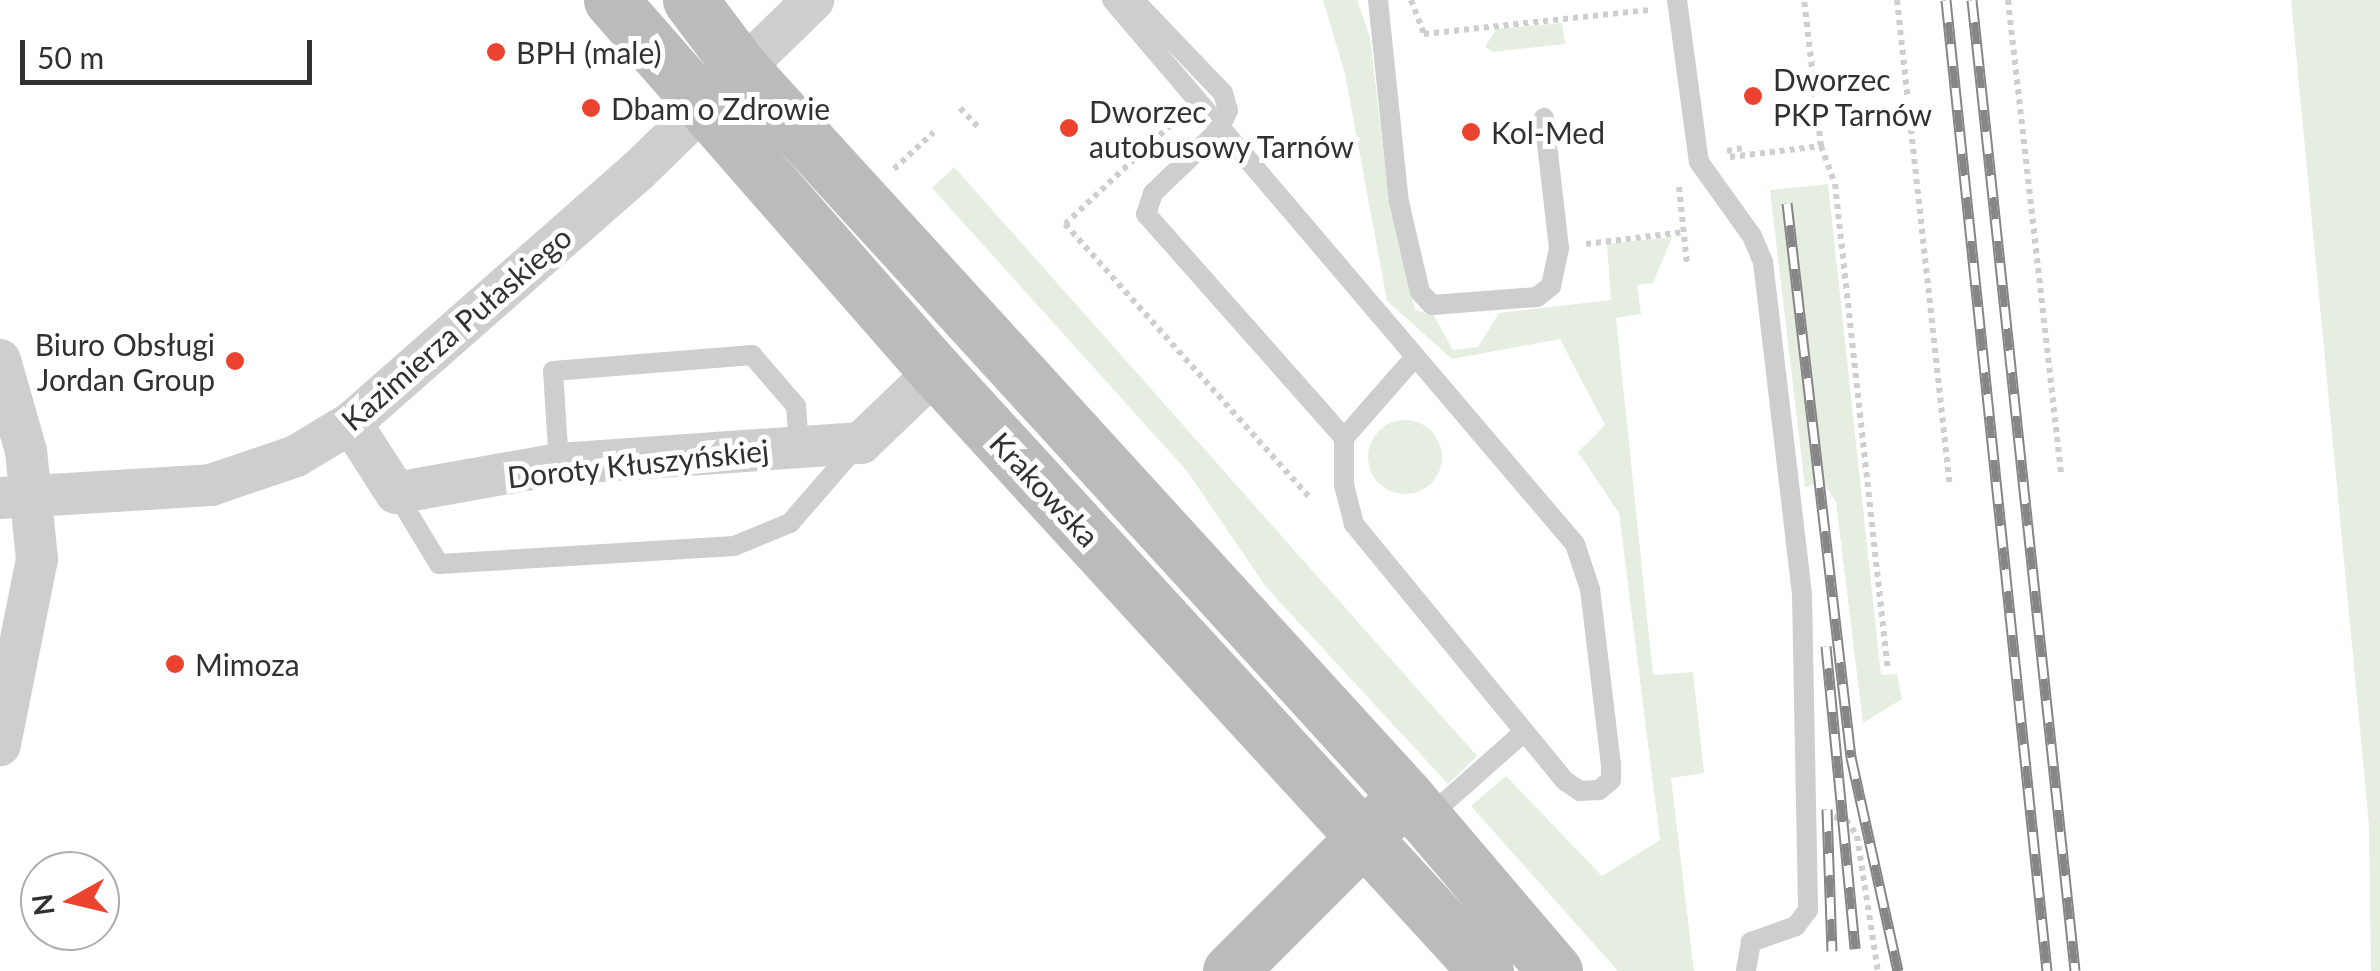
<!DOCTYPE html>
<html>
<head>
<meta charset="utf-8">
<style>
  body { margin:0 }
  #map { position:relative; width:2380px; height:971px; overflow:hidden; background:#fff; font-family:Lato,sans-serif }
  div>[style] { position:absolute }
  .green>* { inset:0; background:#e5eee0 }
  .round { border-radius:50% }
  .path>* { height:6px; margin-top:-3px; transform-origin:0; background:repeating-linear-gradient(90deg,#cecece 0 5px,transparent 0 10px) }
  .lane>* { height:20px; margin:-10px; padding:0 10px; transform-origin:10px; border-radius:10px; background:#cecece }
  .street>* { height:42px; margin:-21px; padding:0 21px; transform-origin:21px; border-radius:21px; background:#cecece }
  .secondary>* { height:55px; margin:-27.5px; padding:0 27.5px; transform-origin:27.5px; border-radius:27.5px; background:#bbb }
  .rail>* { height:11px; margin-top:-5.5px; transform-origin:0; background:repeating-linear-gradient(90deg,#fff 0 22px,#868686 0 44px); box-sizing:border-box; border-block:2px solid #868686 }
  .dots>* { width:28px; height:28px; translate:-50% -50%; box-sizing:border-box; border:5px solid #fff; border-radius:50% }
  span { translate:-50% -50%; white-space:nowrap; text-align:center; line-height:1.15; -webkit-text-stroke:10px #fff; paint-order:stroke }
  .poi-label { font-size:30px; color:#313131 }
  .left { translate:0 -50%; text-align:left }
  .right { translate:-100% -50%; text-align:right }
  .street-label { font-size:30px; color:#313131 }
  .north { position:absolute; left:20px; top:851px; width:100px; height:100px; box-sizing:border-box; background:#fff; border:2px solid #adadad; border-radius:50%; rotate:262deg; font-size:28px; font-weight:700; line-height:40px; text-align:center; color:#313131 }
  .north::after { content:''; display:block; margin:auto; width:35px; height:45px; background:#ec4330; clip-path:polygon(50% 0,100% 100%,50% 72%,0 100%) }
  .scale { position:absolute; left:20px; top:40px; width:292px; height:45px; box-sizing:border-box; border:5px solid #313131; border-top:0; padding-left:12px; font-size:30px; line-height:35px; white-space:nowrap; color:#313131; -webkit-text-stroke:8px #fff; paint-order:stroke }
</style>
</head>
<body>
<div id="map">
  <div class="green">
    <i style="clip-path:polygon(1323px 0,1357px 0,1370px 37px,1390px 209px,1415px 310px,1434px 316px,1453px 350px,1478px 347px,1499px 313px,1611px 300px,1607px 244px,1672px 237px,1653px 283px,1637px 285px,1641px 314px,1616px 318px,1653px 675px,1693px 672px,1704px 773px,1671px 778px,1694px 971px,1618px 971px,1471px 806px,1506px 776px,1602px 876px,1660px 840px,1619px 513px,1578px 452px,1605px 425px,1560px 339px,1452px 359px,1387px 301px,1345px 74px)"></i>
    <i style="clip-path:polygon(2291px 0,2380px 0,2380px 971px,2371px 971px,2369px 825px)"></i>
    <i style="clip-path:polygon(1562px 23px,1565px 44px,1493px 52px,1485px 47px,1496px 29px)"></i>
    <i style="clip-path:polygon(954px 167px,1477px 756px,1448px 784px,1266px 587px,1187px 471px,932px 188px)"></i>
    <i style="clip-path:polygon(1828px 184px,1881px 675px,1897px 674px,1902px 699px,1863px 723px,1836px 502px,1823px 482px,1805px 487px,1770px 190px)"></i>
    <i class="round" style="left:1368px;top:420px;width:74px;height:74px"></i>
  </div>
  <div class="path">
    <i style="left:1411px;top:0;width:36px;rotate:69deg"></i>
    <i style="left:1424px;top:34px;width:227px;rotate:-6.1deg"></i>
    <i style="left:1897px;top:0;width:489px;rotate:83.8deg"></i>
    <i style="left:2008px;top:0;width:479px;rotate:83.6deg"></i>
    <i style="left:960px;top:108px;width:29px;rotate:46deg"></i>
    <i style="left:1178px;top:118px;width:155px;rotate:136.8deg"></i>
    <i style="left:1065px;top:224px;width:368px;rotate:48.2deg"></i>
    <i style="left:1821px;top:146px;width:40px;rotate:69.8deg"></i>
    <i style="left:1835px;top:184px;width:487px;rotate:83.8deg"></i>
    <i style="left:1727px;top:151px;width:16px;rotate:-11deg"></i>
    <i style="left:1730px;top:157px;width:92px;rotate:-6.9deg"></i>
    <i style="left:1821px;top:146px;width:147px;rotate:-96.6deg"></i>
    <i style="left:894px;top:169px;width:54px;rotate:-42.8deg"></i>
    <i style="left:1679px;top:187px;width:77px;rotate:84.1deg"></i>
    <i style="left:1586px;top:244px;width:99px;rotate:-7deg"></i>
    <i style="left:1834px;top:817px;width:12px;rotate:14deg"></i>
    <i style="left:1846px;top:820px;width:19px;rotate:55deg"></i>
    <i style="left:1857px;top:836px;width:137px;rotate:81.2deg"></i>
  </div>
  <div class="lane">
    <i style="left:1112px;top:0;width:714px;rotate:49.6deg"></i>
    <i style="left:1575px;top:544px;width:47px;rotate:71.6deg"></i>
    <i style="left:1590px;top:589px;width:176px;rotate:83.2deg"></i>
    <i style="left:1611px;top:764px;width:16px;rotate:90deg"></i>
    <i style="left:1611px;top:780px;width:16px;rotate:140deg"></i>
    <i style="left:1599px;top:790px;width:19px;rotate:177deg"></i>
    <i style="left:1580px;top:791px;width:18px;rotate:-146deg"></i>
    <i style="left:1565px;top:781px;width:333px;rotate:-129.4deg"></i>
    <i style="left:1354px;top:524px;width:40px;rotate:-104.4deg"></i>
    <i style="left:1344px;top:485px;width:47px;rotate:-90deg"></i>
    <i style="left:1344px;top:438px;width:108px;rotate:-48.8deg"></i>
    <i style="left:1134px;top:0;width:129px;rotate:46.3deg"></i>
    <i style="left:1223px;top:93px;width:18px;rotate:74deg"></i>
    <i style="left:1228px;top:110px;width:22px;rotate:114deg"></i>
    <i style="left:1219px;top:130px;width:91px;rotate:136.3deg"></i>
    <i style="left:1153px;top:193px;width:22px;rotate:108deg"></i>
    <i style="left:1146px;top:214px;width:299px;rotate:48.5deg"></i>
    <i style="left:1378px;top:0;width:203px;rotate:84.1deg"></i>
    <i style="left:1399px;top:202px;width:92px;rotate:76.9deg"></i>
    <i style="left:1420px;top:292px;width:18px;rotate:47deg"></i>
    <i style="left:1432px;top:305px;width:105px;rotate:-4.4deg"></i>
    <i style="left:1537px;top:297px;width:18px;rotate:-38deg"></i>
    <i style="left:1551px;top:286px;width:39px;rotate:-78deg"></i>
    <i style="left:1559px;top:248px;width:131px;rotate:-96.6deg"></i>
    <i style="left:1677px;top:0;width:163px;rotate:82.3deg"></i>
    <i style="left:1699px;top:162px;width:91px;rotate:54.4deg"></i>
    <i style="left:1752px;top:236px;width:28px;rotate:67deg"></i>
    <i style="left:1763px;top:262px;width:335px;rotate:83.3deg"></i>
    <i style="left:1802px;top:595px;width:315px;rotate:88.9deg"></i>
    <i style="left:1808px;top:910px;width:20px;rotate:127deg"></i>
    <i style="left:1796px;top:926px;width:48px;rotate:160.4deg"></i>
    <i style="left:1751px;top:942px;width:29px;rotate:100deg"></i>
    <i style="left:559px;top:464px;width:93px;rotate:-93.7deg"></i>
    <i style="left:553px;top:371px;width:200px;rotate:-4.6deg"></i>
    <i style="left:752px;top:355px;width:67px;rotate:49.2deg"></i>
    <i style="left:796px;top:406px;width:40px;rotate:85.7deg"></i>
    <i style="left:396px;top:493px;width:83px;rotate:58.8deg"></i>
    <i style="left:439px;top:564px;width:296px;rotate:-3.5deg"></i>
    <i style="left:734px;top:546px;width:61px;rotate:-22.3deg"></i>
    <i style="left:790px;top:523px;width:102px;rotate:-49deg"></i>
    <i style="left:1427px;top:818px;width:130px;rotate:-41.6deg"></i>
  </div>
  <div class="street">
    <i style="left:0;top:360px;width:95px;rotate:74.1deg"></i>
    <i style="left:26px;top:451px;width:109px;rotate:84.2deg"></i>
    <i style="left:37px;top:559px;width:190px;rotate:101.3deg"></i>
    <i style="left:351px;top:423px;width:83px;rotate:57.3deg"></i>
    <i style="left:396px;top:493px;width:166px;rotate:-10.1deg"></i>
    <i style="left:559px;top:464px;width:303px;rotate:-4deg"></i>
    <i style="left:861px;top:443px;width:104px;rotate:-43.8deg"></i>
    <i style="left:0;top:498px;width:211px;rotate:-3.5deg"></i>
    <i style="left:211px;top:485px;width:90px;rotate:-18.8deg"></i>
    <i style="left:296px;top:456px;width:64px;rotate:-31deg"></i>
    <i style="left:351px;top:423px;width:382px;rotate:-41.3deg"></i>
    <i style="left:638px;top:171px;width:245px;rotate:-44.3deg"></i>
  </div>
  <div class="secondary">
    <i style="left:611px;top:0;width:493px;rotate:48.8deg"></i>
    <i style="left:936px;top:371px;width:814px;rotate:47.49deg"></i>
    <i style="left:690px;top:0;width:85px;rotate:53.1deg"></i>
    <i style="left:741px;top:68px;width:986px;rotate:47.59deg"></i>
    <i style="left:1406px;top:796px;width:230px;rotate:49.6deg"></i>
    <i style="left:1230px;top:971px;width:226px;rotate:-45deg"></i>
  </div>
  <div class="rail">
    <i style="left:1946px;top:0;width:976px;rotate:84.06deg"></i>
    <i style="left:1972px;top:0;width:976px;rotate:83.94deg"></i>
    <i style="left:1787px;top:203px;width:558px;rotate:83.41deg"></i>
    <i style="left:1851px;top:757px;width:219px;rotate:77.6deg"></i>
    <i style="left:1826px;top:646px;width:304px;rotate:84.5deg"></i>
    <i style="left:1827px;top:809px;width:142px;rotate:88deg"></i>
  </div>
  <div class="dots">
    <i style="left:496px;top:52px;background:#ec4330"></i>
    <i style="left:1753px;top:96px;background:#ec4330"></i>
    <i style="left:591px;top:108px;background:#ec4330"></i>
    <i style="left:1069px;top:128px;background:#ec4330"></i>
    <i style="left:1471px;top:132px;background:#ec4330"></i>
    <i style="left:235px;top:361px;background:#ec4330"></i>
    <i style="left:175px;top:664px;background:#ec4330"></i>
  </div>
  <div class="poi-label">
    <span class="left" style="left:516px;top:52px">BPH (male)</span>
    <span class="left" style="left:1773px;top:96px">Dworzec<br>PKP Tarnów</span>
    <span class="left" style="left:611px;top:108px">Dbam o Zdrowie</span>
    <span class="left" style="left:1089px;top:128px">Dworzec<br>autobusowy Tarnów</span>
    <span class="left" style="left:1491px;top:132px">Kol-Med</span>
    <span class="right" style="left:215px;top:361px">Biuro Obsługi<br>Jordan Group</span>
    <span class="left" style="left:195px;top:664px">Mimoza</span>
  </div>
  <div class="street-label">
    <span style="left:456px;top:328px;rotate:-41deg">Kazimierza Pułaskiego</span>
    <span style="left:638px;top:463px;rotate:-6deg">Doroty Kłuszyńskiej</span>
    <span style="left:1045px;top:489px;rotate:47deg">Krakowska</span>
  </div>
  <div class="north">N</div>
  <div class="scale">50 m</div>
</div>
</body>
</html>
